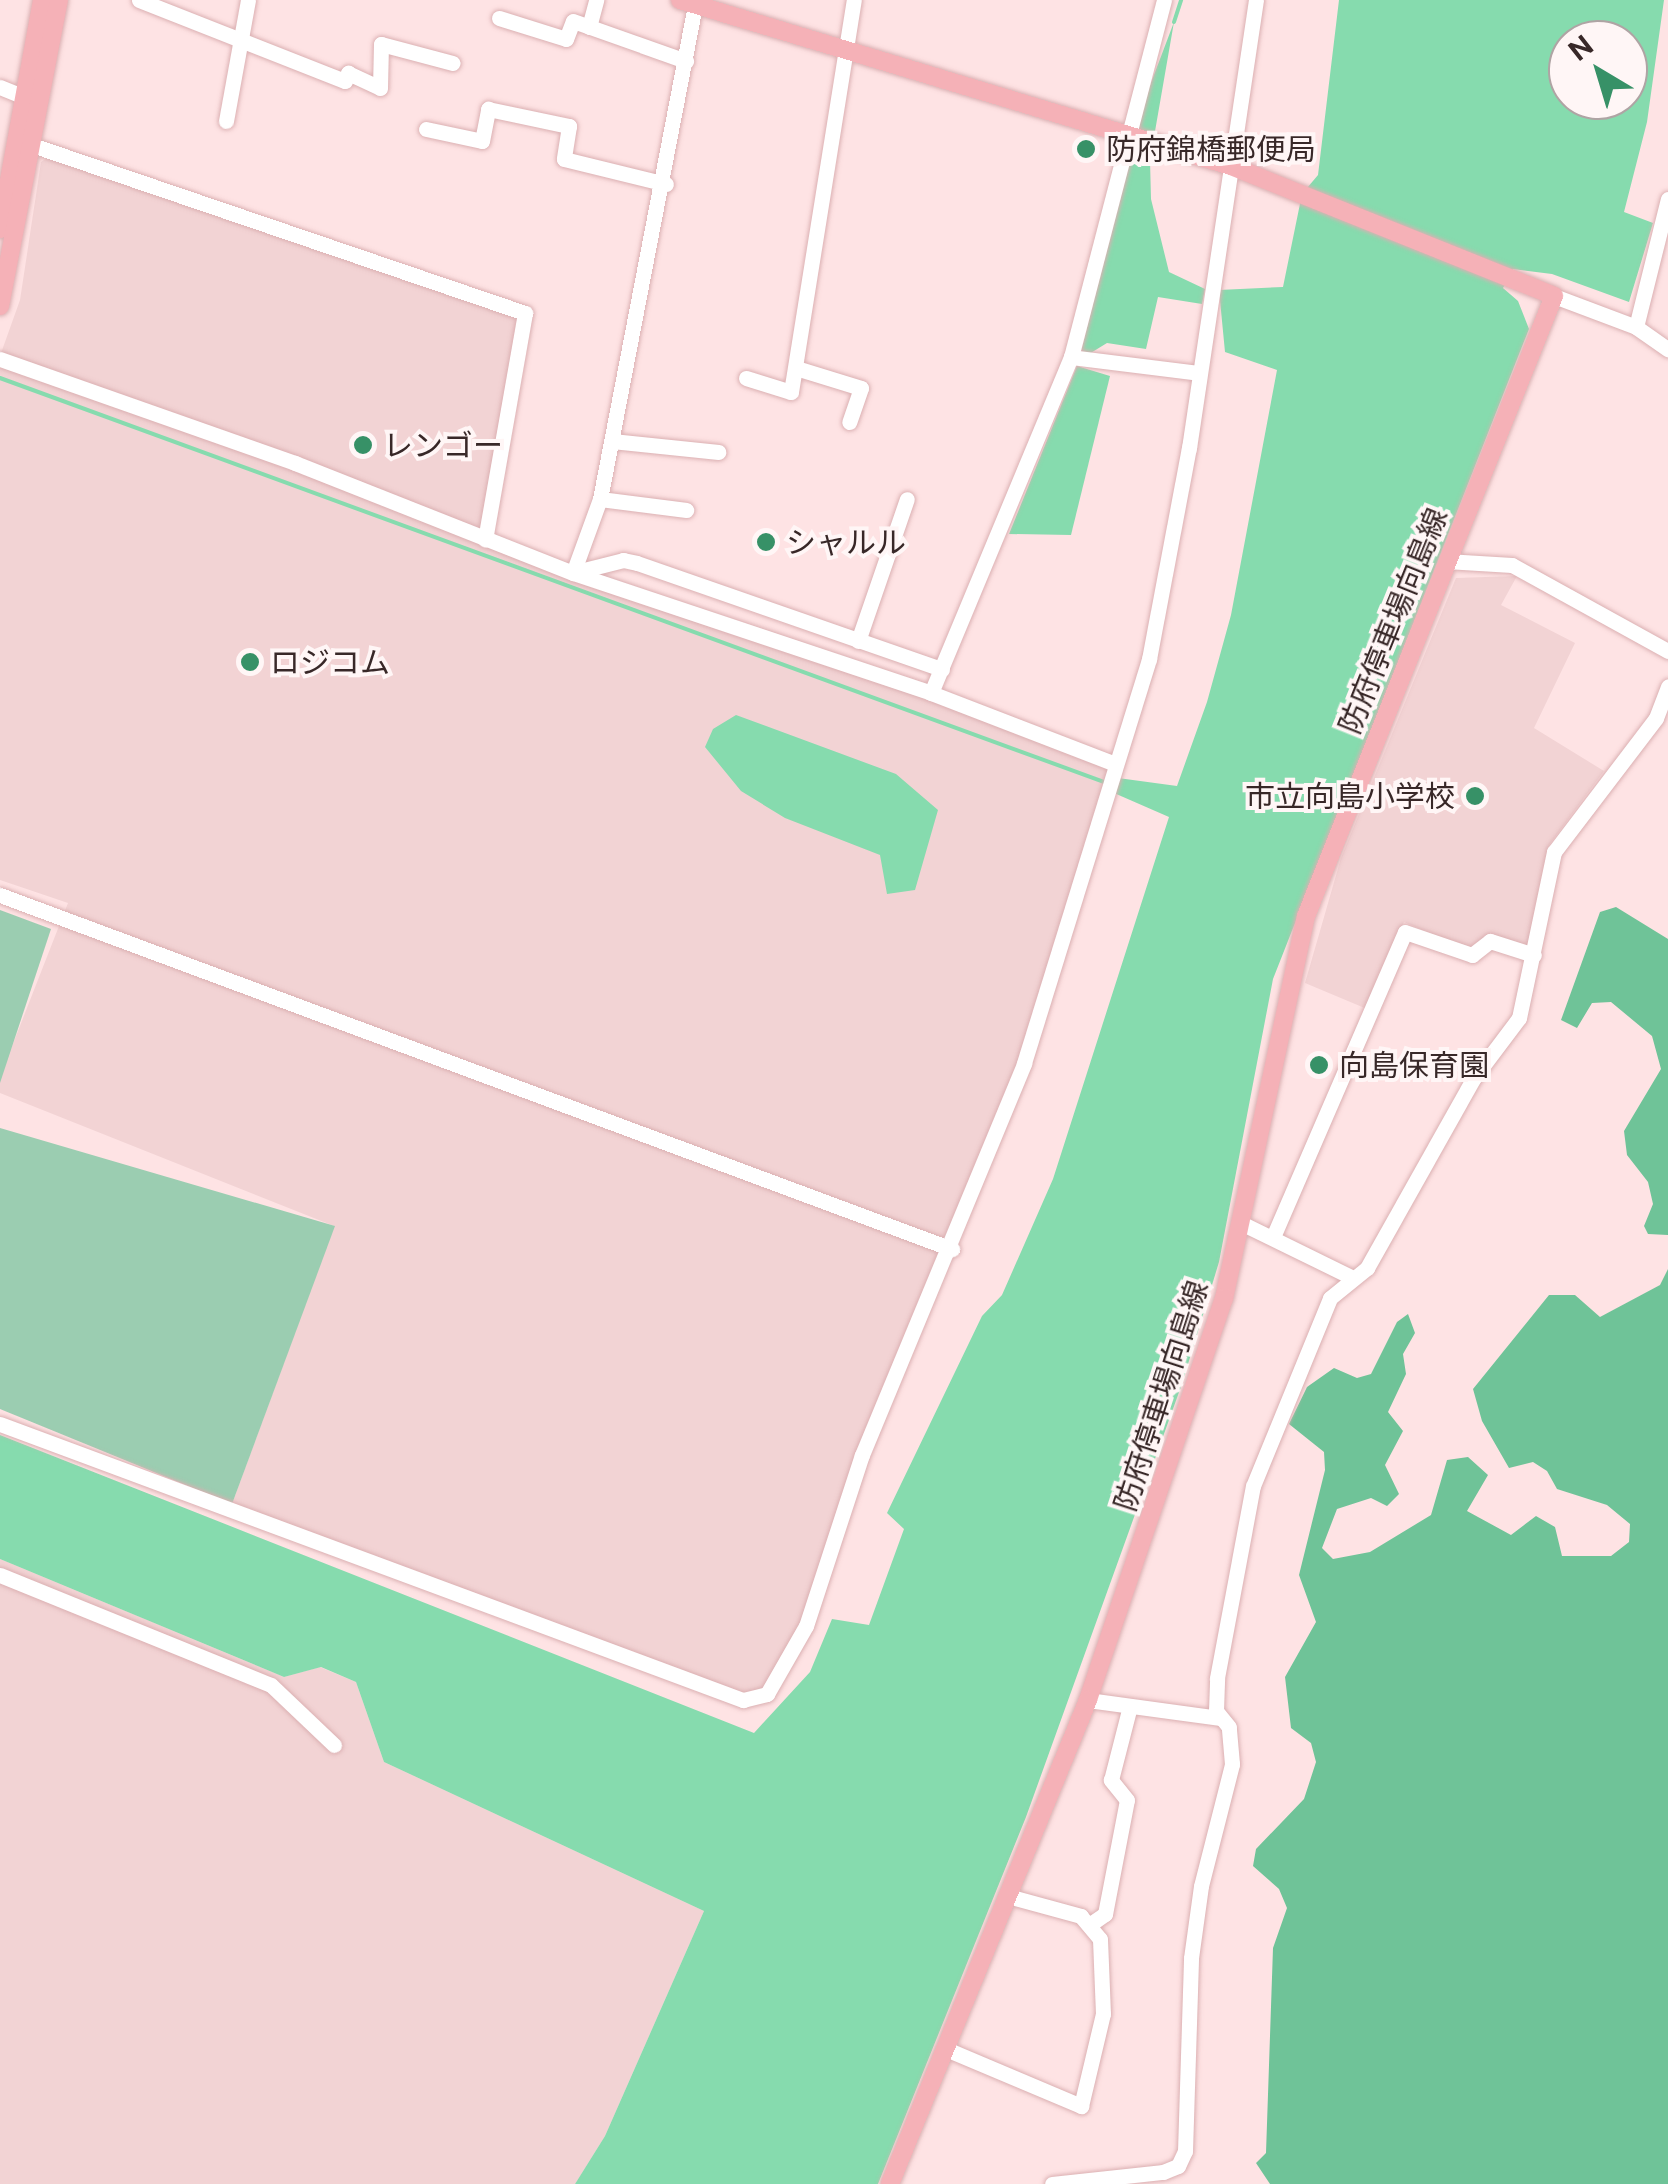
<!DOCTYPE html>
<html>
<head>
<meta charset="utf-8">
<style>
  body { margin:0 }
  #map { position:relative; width:1668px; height:2184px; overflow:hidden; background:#fee3e4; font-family:"Public Sans","Noto Sans JP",sans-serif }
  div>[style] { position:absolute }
  .built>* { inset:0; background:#f2d3d4 }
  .green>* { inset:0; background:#9bcdb1 }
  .forest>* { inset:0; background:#6fc398 }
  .water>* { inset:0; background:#86dbae }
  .stream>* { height:4px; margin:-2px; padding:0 2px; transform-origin:2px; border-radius:2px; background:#86dbae }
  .roads { filter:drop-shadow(0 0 2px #dbb0b2) drop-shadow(0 0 2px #dbb0b2) }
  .minor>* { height:15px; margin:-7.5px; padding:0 7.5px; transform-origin:7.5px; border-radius:7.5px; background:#fff }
  .major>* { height:18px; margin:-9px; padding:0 9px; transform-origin:9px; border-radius:9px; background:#f5b1b7 }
  .dots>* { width:28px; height:28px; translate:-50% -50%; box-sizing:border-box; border:5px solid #fff6f6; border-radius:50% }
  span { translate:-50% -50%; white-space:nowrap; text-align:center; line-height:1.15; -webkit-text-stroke:8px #fff6f6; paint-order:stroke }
  .poi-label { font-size:30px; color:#382828 }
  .left { translate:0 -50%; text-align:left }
  .right { translate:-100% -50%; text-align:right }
  .street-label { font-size:30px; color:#382828 }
  .north { position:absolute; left:1548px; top:20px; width:100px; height:100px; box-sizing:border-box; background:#fff6f6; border:2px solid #afa4a4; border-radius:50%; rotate:322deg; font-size:28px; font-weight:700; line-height:40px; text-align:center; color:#382828 }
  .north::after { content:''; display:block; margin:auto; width:35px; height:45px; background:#379167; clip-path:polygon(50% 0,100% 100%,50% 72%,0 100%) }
</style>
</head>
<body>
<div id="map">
  <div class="built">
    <i style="clip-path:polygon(50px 156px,525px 313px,485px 539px,1115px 764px,1024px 1063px,862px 1455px,806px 1626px,761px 1700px,232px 1504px,334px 1226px,0 1093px,0 1077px,68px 903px,0 880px,0 356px,20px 300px,41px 162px)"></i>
    <i style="clip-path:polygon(1517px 576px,1501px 605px,1575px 643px,1534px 728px,1604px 771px,1549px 845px,1529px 951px,1486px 936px,1470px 950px,1404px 922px,1367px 1009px,1305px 983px,1341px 858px,1456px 578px)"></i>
    <i style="clip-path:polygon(0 1559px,284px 1677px,320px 1667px,356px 1682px,384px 1762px,704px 1911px,605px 2136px,575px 2184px,0 2184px)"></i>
  </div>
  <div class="green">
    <i style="clip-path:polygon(0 910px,51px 929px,0 1083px)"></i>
    <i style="clip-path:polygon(0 1128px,335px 1226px,232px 1504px,0 1409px)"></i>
  </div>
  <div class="forest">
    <i style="clip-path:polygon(1616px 907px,1668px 939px,1668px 1235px,1648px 1234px,1644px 1226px,1653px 1204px,1648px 1182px,1627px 1155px,1624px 1131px,1661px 1069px,1652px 1036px,1611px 1002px,1592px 1003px,1577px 1028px,1561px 1020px,1600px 912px)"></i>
    <i style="clip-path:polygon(1668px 1269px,1668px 2184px,1270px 2184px,1256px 2163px,1266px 2153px,1273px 1948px,1287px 1908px,1279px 1889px,1253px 1866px,1256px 1849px,1304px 1799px,1316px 1762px,1311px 1743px,1291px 1728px,1285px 1677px,1316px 1622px,1299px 1575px,1325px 1470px,1324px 1452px,1289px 1424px,1307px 1387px,1334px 1368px,1357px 1378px,1371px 1374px,1397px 1322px,1408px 1314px,1415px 1333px,1403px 1354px,1406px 1374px,1388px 1412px,1403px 1431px,1385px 1465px,1399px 1494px,1387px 1506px,1371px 1498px,1337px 1509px,1322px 1548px,1333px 1559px,1370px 1552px,1431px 1515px,1447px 1460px,1468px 1457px,1488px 1475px,1467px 1511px,1511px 1535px,1536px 1516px,1555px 1527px,1562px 1556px,1611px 1556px,1629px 1542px,1630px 1524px,1607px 1505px,1557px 1489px,1547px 1471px,1533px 1462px,1509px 1468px,1482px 1421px,1473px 1389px,1549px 1295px,1575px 1295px,1600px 1317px,1660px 1285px)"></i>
  </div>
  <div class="water">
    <i style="clip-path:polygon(evenodd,1339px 0,1664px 0,1647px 122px,1624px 212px,1653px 223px,1629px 302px,1552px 274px,1513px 269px,1503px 288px,1518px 301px,1529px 329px,1273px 979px,1219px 1262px,1182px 1384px,1026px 1817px,878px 2184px,575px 2184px,605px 2136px,704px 1911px,384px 1762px,356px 1682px,321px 1667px,284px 1677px,0 1559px,0 1435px,754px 1733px,810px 1672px,832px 1619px,869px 1625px,904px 1529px,887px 1513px,982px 1316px,1002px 1295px,1053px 1179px,1169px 817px,1114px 793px,1118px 778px,1177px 786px,1207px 702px,1231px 615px,1277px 370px,1225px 352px,1219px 290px,1283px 287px,1302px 194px,1318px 175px,1339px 0,1568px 40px,1628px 40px,1628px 100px,1568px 100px,1568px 40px)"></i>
    <i style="clip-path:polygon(1174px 22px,1150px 160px,1151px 199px,1169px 272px,1205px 289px,1202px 304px,1158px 297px,1146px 349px,1107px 343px,1089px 354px,1081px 352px,1101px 270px,1149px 88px)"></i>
    <i style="clip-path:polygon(1077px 366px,1110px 376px,1071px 535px,1009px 534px)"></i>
    <i style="clip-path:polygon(736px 715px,896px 774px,938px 810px,915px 890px,887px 894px,880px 855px,785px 818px,741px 791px,705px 747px,713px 729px)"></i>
  </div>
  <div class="stream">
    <i style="left:1174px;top:22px;width:23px;rotate:-72deg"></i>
    <i style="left:0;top:378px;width:1176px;rotate:20.1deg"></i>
  </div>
  <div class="roads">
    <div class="minor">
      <i style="left:139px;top:0;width:221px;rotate:21.5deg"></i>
      <i style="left:345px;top:81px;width:9px;rotate:-69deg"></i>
      <i style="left:348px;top:73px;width:35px;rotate:25deg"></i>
      <i style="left:380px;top:88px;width:44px;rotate:-88.7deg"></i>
      <i style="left:381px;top:44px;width:74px;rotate:14.8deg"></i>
      <i style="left:499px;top:18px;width:70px;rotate:17.4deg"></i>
      <i style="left:566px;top:39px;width:19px;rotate:-69deg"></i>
      <i style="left:573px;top:21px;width:120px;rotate:19.5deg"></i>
      <i style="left:589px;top:27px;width:28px;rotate:-75deg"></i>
      <i style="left:0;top:87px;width:27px;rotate:22deg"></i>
      <i style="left:226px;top:121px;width:123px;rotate:-79.7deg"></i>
      <i style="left:426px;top:129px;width:57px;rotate:12.1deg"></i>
      <i style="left:482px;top:141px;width:33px;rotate:-79deg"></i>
      <i style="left:488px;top:109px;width:83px;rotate:11.9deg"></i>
      <i style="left:569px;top:126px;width:33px;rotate:99deg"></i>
      <i style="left:564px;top:159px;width:105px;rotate:13.8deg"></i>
      <i style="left:32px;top:145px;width:521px;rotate:18.82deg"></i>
      <i style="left:525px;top:313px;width:230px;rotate:100deg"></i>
      <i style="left:1554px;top:296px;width:88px;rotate:20.7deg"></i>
      <i style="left:1636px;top:327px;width:39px;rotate:35deg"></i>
      <i style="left:1636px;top:327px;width:132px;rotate:-76deg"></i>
      <i style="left:1071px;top:357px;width:129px;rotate:7.1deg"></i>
      <i style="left:0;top:359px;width:313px;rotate:19.4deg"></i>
      <i style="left:295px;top:463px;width:299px;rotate:21.6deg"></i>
      <i style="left:573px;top:573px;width:378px;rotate:18.5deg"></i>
      <i style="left:931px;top:693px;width:197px;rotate:21.1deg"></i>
      <i style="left:796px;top:368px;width:68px;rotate:17.1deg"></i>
      <i style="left:861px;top:388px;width:36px;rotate:109deg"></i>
      <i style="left:746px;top:378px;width:47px;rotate:17.3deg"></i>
      <i style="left:791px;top:392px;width:397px;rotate:-80.9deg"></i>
      <i style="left:612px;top:441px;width:107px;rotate:5.9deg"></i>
      <i style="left:600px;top:499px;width:87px;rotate:7.3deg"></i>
      <i style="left:1446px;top:561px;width:66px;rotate:3.5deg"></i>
      <i style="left:1512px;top:565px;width:178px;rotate:28.9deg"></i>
      <i style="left:576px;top:572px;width:49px;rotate:-14.3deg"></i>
      <i style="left:623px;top:560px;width:14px;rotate:12deg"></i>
      <i style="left:637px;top:563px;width:323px;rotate:19.2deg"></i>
      <i style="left:573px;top:573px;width:79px;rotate:-70deg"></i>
      <i style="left:600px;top:499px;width:508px;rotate:-79.11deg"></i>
      <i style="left:858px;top:641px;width:150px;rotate:-71deg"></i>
      <i style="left:931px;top:693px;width:364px;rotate:-67.4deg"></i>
      <i style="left:1071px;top:357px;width:369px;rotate:-75.4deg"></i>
      <i style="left:0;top:895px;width:1016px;rotate:20.4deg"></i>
      <i style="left:1243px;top:1224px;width:123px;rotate:26.1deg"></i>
      <i style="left:1273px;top:1237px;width:332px;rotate:-66.6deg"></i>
      <i style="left:1405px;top:932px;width:71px;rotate:18.9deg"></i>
      <i style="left:1472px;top:955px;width:23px;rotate:-38deg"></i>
      <i style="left:1490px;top:941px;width:46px;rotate:17.7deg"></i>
      <i style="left:0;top:1424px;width:793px;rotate:20.38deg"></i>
      <i style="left:743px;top:1700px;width:25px;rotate:-14deg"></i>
      <i style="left:767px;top:1694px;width:78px;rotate:-60.2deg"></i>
      <i style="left:806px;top:1626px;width:180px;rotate:-71.9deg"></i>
      <i style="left:862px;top:1455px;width:424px;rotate:-67.5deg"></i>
      <i style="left:1024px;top:1063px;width:423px;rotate:-72.8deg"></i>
      <i style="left:1149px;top:659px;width:215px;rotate:-79.3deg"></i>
      <i style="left:1189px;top:448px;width:453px;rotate:-81.5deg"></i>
      <i style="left:0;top:1575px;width:292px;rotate:22.1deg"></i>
      <i style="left:271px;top:1685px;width:87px;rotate:43.6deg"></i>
      <i style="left:1088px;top:1700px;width:132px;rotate:7.8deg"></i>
      <i style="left:1092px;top:1923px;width:16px;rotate:-35deg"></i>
      <i style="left:1105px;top:1914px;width:116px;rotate:-79.1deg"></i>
      <i style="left:1127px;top:1800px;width:26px;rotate:-129deg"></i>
      <i style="left:1111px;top:1780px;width:76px;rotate:-75.6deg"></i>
      <i style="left:946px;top:2049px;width:147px;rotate:22.9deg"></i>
      <i style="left:1081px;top:2106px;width:95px;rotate:-76.6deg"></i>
      <i style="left:1103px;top:2014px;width:75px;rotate:-92.3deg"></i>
      <i style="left:1100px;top:1939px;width:30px;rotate:-130deg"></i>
      <i style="left:1081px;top:1916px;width:76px;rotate:-164.7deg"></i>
      <i style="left:1052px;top:2184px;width:112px;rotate:-6.2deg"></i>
      <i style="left:1163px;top:2172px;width:16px;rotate:-22deg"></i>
      <i style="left:1178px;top:2166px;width:17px;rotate:-65deg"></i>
      <i style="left:1185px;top:2151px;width:193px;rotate:-88.2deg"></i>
      <i style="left:1191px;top:1958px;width:73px;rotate:-82.1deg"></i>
      <i style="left:1201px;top:1886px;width:126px;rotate:-75.7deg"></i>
      <i style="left:1232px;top:1764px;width:37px;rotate:-95deg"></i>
      <i style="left:1229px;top:1727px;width:21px;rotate:-129deg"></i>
      <i style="left:1216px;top:1711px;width:33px;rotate:-88deg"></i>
      <i style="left:1217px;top:1678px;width:195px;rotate:-79.4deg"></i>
      <i style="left:1253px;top:1486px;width:203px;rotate:-67.7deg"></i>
      <i style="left:1330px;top:1298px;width:48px;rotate:-39deg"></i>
      <i style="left:1367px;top:1268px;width:217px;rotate:-60.7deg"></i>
      <i style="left:1473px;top:1079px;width:76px;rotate:-53deg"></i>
      <i style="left:1519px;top:1018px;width:170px;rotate:-78.1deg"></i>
      <i style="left:1554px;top:852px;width:168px;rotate:-52.7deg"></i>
      <i style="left:1656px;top:718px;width:34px;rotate:-69deg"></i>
    </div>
    <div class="major">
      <i style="left:680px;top:0;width:575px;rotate:16.77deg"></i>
      <i style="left:1231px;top:166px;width:348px;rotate:21.9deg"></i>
      <i style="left:1554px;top:296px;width:668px;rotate:111.8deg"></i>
      <i style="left:1306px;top:916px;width:391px;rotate:102.1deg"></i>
      <i style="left:1224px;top:1298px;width:424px;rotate:108.7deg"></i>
      <i style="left:1088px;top:1700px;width:523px;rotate:112.25deg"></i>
      <i style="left:0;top:229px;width:233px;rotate:-79.6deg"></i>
      <i style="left:0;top:306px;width:312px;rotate:-79.1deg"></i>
    </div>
  </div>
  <div class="dots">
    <i style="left:1086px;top:149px;background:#379167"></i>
    <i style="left:363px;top:445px;background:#379167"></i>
    <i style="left:766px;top:542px;background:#379167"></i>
    <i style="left:250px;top:662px;background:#379167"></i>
    <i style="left:1475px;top:796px;background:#379167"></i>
    <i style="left:1319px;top:1065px;background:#379167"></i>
  </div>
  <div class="poi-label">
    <span class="left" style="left:1106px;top:149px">防府錦橋郵便局</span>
    <span class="left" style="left:383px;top:445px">レンゴー</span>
    <span class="left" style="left:786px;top:542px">シャルル</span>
    <span class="left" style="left:270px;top:662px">ロジコム</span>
    <span class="right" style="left:1455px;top:796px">市立向島小学校</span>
    <span class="left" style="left:1339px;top:1065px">向島保育園</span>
  </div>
  <div class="street-label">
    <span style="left:1393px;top:621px;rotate:-68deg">防府停車場向島線</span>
    <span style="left:1161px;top:1396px;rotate:-72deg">防府停車場向島線</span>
  </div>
  <div class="north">N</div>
</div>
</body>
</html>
